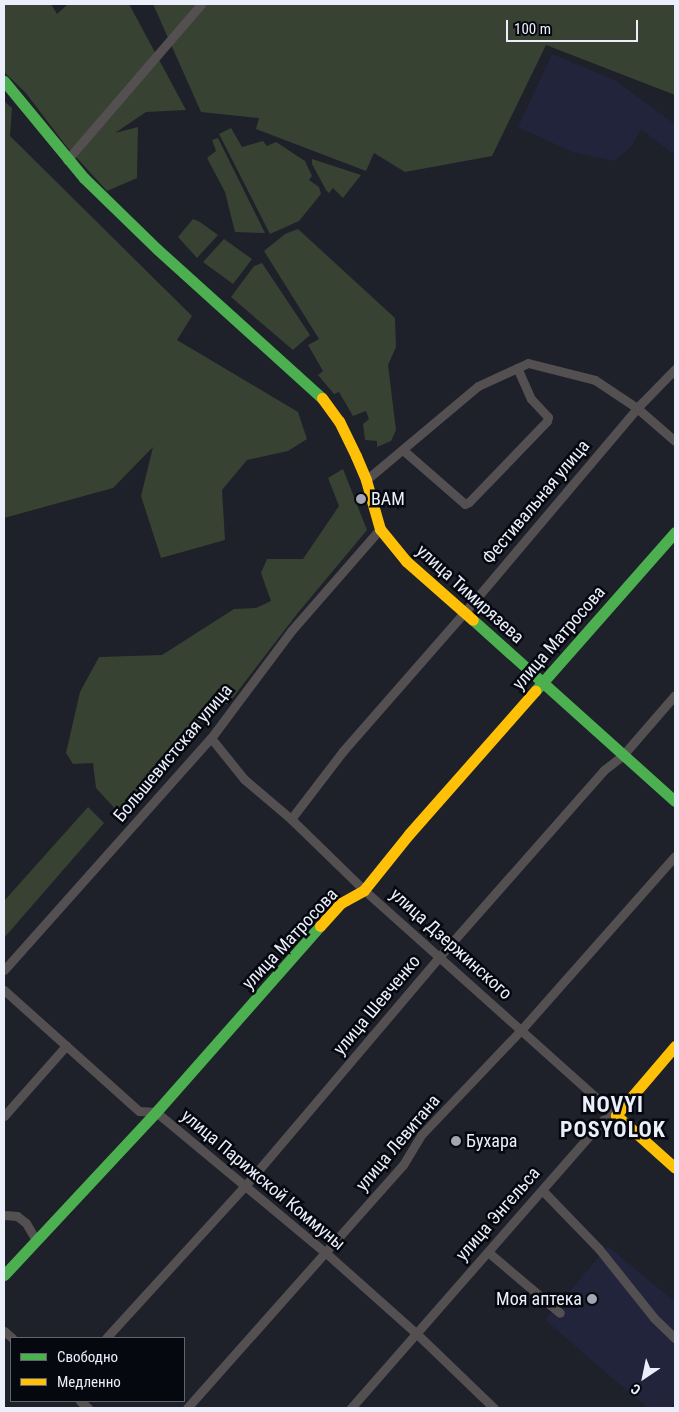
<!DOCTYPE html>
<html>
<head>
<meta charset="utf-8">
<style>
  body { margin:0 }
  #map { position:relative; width:679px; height:1412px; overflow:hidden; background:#1e202a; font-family:"Roboto Condensed",sans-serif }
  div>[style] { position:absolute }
  .built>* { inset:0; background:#21243a }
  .green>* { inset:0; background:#384232 }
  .street>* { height:9px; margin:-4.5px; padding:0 4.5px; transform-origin:4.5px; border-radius:4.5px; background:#545052 }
  .fast>* { height:11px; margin:-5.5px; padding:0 5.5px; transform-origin:5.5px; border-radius:5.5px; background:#4caf50 }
  .slow>* { height:11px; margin:-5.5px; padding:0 5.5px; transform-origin:5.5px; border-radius:5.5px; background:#ffc107 }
  .dots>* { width:14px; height:14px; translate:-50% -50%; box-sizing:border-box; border:2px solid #06080f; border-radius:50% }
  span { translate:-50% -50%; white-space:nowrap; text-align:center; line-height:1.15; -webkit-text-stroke:5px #06080f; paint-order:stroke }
  .poi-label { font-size:18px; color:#ebeefb }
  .left { translate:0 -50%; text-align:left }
  .right { translate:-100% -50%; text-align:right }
  .street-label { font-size:18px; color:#ebeefb }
  .district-label { font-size:22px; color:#ebeefb; font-weight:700; letter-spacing:1px }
  .frame { position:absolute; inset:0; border:5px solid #ebeefb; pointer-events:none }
  .legend { position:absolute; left:10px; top:1337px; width:175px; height:65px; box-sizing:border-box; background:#06080f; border:1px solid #62646d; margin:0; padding:6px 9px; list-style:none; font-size:15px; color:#ebeefb }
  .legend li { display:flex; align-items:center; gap:10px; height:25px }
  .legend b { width:25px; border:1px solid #62646d }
  .north { position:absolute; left:619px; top:1352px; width:50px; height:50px; -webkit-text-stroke:4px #06080f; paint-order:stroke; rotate:214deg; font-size:14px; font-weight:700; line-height:20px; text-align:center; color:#ebeefb }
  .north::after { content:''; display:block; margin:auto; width:18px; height:22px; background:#ebeefb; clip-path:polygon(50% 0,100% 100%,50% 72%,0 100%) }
  .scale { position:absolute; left:506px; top:20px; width:132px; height:22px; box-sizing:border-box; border:2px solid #ebeefb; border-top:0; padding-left:6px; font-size:15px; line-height:18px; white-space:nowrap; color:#ebeefb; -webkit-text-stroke:4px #06080f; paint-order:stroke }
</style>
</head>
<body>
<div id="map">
  <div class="built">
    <i style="clip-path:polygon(552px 54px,613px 79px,675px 124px,675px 151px,673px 154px,641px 129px,632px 146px,614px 161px,572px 152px,518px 127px)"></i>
    <i style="clip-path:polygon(608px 1246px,675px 1302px,675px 1402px,670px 1408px,647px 1408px,545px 1320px)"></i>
  </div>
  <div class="green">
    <i style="clip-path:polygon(4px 4px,51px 4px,57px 14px,68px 4px,129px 4px,186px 110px,146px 112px,115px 133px,138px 127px,137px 178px,107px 191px,67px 147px,25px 92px,4px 72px)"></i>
    <i style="clip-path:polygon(153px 4px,675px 4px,675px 95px,546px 45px,492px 156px,405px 172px,374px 153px,366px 171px,256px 129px,259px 118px,201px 112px)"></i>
    <i style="clip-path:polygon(4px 101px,12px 108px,10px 136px,192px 316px,177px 340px,298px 412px,307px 439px,288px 451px,247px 460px,222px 490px,225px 540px,161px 558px,141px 496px,153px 447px,113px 488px,4px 518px)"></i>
    <i style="clip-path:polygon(231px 128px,242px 147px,263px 141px,267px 146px,276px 142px,305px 161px,312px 176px,309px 180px,319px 187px,321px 194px,299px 221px,270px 234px,219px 134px)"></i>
    <i style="clip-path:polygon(218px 138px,265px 233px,235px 232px,225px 192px,207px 158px,216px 151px,212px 140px)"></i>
    <i style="clip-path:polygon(312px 159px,361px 175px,343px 198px,333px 188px,329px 193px,326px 190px,312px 164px)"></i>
    <i style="clip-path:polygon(193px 219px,200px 222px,218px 235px,197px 258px,178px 237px)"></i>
    <i style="clip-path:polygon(298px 229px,395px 318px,396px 347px,388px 365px,396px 430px,391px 441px,377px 447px,377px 441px,365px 440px,363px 424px,369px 419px,366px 411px,353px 416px,339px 392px,334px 394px,318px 375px,323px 371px,308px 345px,319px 339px,264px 251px,285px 234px)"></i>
    <i style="clip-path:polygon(224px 239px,252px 259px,233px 284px,203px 262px)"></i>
    <i style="clip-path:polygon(262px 263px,310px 335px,293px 350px,231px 297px,254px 266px)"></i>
    <i style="clip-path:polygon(343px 469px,367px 530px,297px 614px,228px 704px,215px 704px,119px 813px,96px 788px,93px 763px,73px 764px,66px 753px,80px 692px,99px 657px,162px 655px,234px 609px,256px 608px,271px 601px,261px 573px,267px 559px,303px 559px,339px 506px,328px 478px)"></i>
    <i style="clip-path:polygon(88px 807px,104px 823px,4px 938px,4px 901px)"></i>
  </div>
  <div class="street">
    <i style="left:67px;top:160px;width:206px;rotate:-49.3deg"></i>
    <i style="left:403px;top:450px;width:82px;rotate:41.1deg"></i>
    <i style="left:465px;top:504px;width:4px;rotate:-27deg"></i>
    <i style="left:469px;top:502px;width:112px;rotate:-46.1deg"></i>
    <i style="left:547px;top:421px;width:4px;rotate:-76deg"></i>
    <i style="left:548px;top:417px;width:25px;rotate:-133deg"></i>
    <i style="left:531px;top:399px;width:34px;rotate:-114deg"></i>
    <i style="left:366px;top:480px;width:146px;rotate:-40deg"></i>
    <i style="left:478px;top:386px;width:55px;rotate:-24.7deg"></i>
    <i style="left:528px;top:363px;width:69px;rotate:14.2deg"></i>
    <i style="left:595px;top:380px;width:50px;rotate:33.7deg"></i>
    <i style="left:637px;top:408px;width:50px;rotate:41deg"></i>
    <i style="left:211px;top:738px;width:53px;rotate:51.2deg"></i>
    <i style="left:244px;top:779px;width:62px;rotate:40.4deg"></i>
    <i style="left:291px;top:819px;width:102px;rotate:44.2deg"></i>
    <i style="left:364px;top:890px;width:338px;rotate:41.8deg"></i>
    <i style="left:616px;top:1115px;width:14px;rotate:159deg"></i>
    <i style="left:603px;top:1120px;width:383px;rotate:131.2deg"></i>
    <i style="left:291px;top:819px;width:86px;rotate:-52.6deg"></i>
    <i style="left:343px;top:751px;width:184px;rotate:-48.8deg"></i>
    <i style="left:464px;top:613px;width:268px;rotate:-49.8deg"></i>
    <i style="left:637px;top:408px;width:54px;rotate:-45.7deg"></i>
    <i style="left:4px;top:970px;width:311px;rotate:-48.3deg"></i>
    <i style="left:211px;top:738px;width:134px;rotate:-53.2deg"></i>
    <i style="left:291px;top:631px;width:135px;rotate:-48.9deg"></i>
    <i style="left:4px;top:990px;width:181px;rotate:41.9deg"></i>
    <i style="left:139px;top:1111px;width:17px;rotate:3deg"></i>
    <i style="left:156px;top:1112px;width:221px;rotate:39.7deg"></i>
    <i style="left:326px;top:1253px;width:122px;rotate:41.7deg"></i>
    <i style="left:417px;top:1334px;width:107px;rotate:43.9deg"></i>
    <i style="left:4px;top:1116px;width:94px;rotate:-48.5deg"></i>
    <i style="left:542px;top:1190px;width:82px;rotate:46deg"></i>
    <i style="left:599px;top:1249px;width:88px;rotate:51.4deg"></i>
    <i style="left:654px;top:1318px;width:29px;rotate:44deg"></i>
    <i style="left:4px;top:1215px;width:13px;rotate:4deg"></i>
    <i style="left:17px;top:1216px;width:11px;rotate:38deg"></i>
    <i style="left:26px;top:1223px;width:20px;rotate:60deg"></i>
    <i style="left:488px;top:1252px;width:94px;rotate:40.3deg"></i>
    <i style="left:4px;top:1331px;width:11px;rotate:41deg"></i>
    <i style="left:106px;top:1338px;width:206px;rotate:-47.6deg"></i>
    <i style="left:245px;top:1186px;width:302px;rotate:-49.7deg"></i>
    <i style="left:440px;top:956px;width:248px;rotate:-48.6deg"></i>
    <i style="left:604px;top:770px;width:24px;rotate:-38deg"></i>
    <i style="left:623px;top:755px;width:79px;rotate:-49.1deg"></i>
    <i style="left:80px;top:1401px;width:11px;rotate:41deg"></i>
    <i style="left:187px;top:1408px;width:325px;rotate:-48.4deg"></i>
    <i style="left:403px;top:1165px;width:35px;rotate:-59deg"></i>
    <i style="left:421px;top:1135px;width:145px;rotate:-46.4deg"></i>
    <i style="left:521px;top:1030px;width:232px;rotate:-48.5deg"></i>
  </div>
  <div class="fast">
    <i style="left:4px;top:81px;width:126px;rotate:50.5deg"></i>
    <i style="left:84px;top:178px;width:102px;rotate:44.2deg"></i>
    <i style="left:157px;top:249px;width:222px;rotate:42.1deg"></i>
    <i style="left:473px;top:620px;width:271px;rotate:41.9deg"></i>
    <i style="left:535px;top:691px;width:212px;rotate:-48.6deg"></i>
    <i style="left:4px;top:1275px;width:223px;rotate:-47deg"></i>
    <i style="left:156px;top:1112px;width:248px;rotate:-48.6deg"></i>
  </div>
  <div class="slow">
    <i style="left:322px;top:398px;width:29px;rotate:54deg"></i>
    <i style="left:339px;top:421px;width:39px;rotate:64deg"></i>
    <i style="left:356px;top:456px;width:26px;rotate:67deg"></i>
    <i style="left:366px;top:480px;width:51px;rotate:74.1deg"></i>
    <i style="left:380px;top:529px;width:41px;rotate:50.9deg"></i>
    <i style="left:406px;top:561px;width:89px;rotate:41.4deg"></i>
    <i style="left:320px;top:926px;width:31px;rotate:-48deg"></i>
    <i style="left:341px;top:903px;width:26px;rotate:-29deg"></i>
    <i style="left:364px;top:890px;width:72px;rotate:-51.2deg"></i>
    <i style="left:409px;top:834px;width:191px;rotate:-48.6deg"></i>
    <i style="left:675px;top:1046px;width:91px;rotate:130.5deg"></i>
    <i style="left:616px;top:1115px;width:79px;rotate:41.9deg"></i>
  </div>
  <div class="dots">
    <i style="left:361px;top:499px;background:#a3a6b2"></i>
    <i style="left:456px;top:1141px;background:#a3a6b2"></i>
    <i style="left:592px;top:1299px;background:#a3a6b2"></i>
  </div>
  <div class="poi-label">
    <span class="left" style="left:371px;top:499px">BAM</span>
    <span class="left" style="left:466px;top:1141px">Бухара</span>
    <span class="right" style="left:582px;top:1299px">Моя аптека</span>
  </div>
  <div class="street-label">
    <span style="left:536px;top:502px;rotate:-50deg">Фестивальная улица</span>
    <span style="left:470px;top:594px;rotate:42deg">улица Тимирязева</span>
    <span style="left:559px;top:638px;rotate:-49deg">улица Матросова</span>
    <span style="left:173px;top:753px;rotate:-50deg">Большевистская улица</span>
    <span style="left:290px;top:939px;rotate:-47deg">улица Матросова</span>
    <span style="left:451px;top:944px;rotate:42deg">улица Дзержинского</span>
    <span style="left:377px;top:1005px;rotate:-50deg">улица Шевченко</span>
    <span style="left:398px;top:1143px;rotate:-50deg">улица Левитана</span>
    <span style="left:263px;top:1180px;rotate:40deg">улица Парижской Коммуны</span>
    <span style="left:498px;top:1214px;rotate:-49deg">улица Энгельса</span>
  </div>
  <div class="district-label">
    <span style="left:613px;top:1117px">NOVYI<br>POSYOLOK</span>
  </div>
  <div class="frame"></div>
  <ul class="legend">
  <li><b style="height:6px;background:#4caf50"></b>Свободно</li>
  <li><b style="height:6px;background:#ffc107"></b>Медленно</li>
  </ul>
  <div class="north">С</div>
  <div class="scale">100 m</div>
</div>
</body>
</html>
